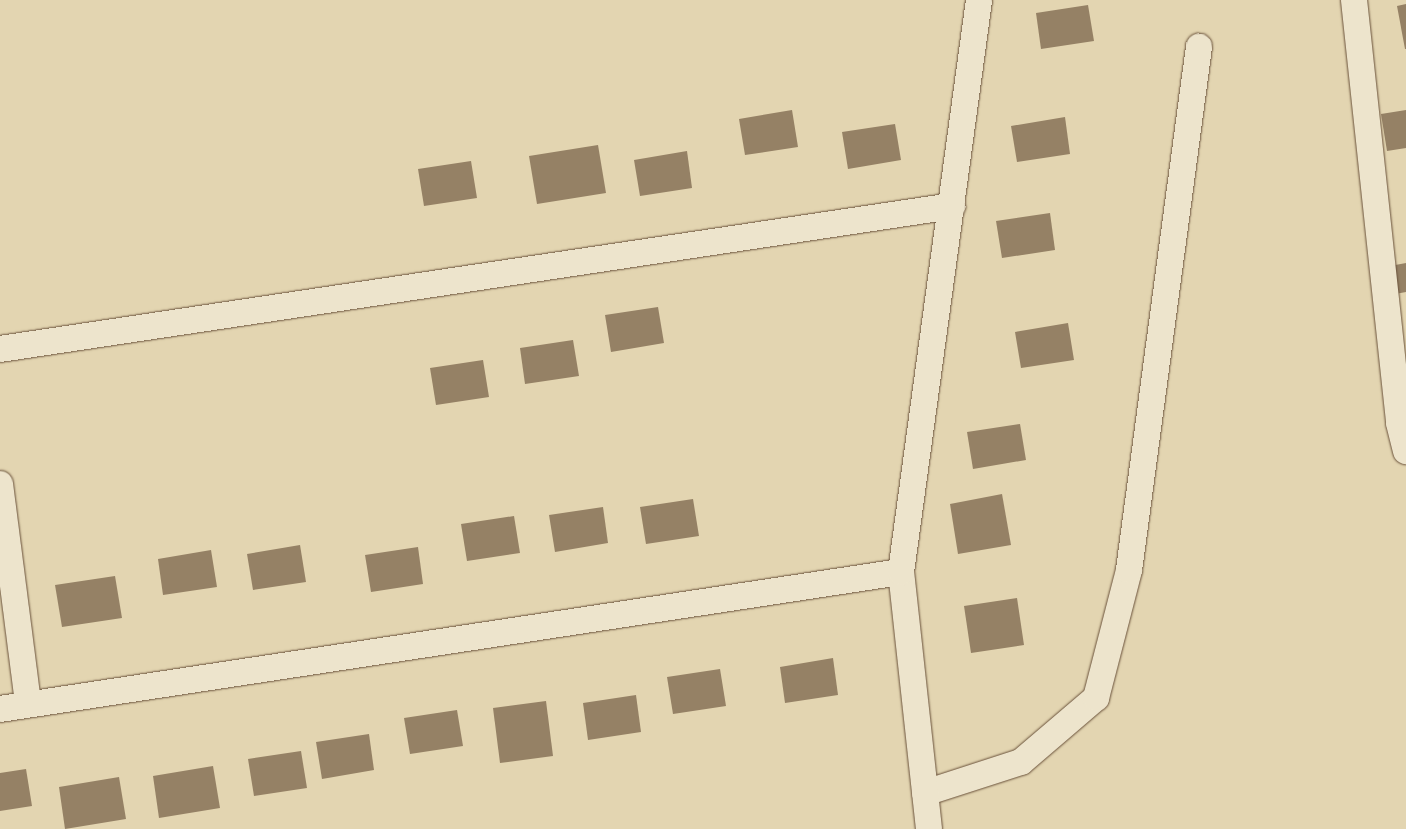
<!DOCTYPE html>
<html>
<head>
<meta charset="utf-8">
<style>
  body { margin:0 }
  #map { position:relative; width:1406px; height:829px; overflow:hidden; background:#e3d5b1; font-family:"Gentium Book Plus",serif }
  div>[style] { position:absolute }
  .building>* { inset:0; background:#958165 }
  .roads { filter:drop-shadow(0 0 1px #69513a) drop-shadow(0 0 1px #69513a) }
  .minor>* { height:26px; margin:-13px; padding:0 13px; transform-origin:13px; border-radius:13px; background:#ede4cc }
  span { translate:-50% -50%; white-space:nowrap; text-align:center; line-height:1.15; -webkit-text-stroke:5px #ede4cc; paint-order:stroke }
</style>
</head>
<body>
<div id="map">
  <div class="building">
    <i style="clip-path:polygon(1406px 4px,1406px 49px,1405px 49px,1397px 6px)"></i>
    <i style="clip-path:polygon(1088px 5px,1094px 41px,1041px 49px,1036px 13px)"></i>
    <i style="clip-path:polygon(792px 110px,798px 147px,745px 155px,739px 119px)"></i>
    <i style="clip-path:polygon(1406px 110px,1406px 148px,1387px 151px,1381px 114px)"></i>
    <i style="clip-path:polygon(1065px 117px,1070px 154px,1017px 162px,1011px 126px)"></i>
    <i style="clip-path:polygon(895px 124px,901px 160px,848px 169px,842px 132px)"></i>
    <i style="clip-path:polygon(598px 145px,606px 193px,537px 204px,529px 156px)"></i>
    <i style="clip-path:polygon(687px 151px,692px 188px,640px 196px,634px 160px)"></i>
    <i style="clip-path:polygon(471px 161px,477px 198px,424px 206px,418px 169px)"></i>
    <i style="clip-path:polygon(1050px 213px,1055px 250px,1002px 258px,996px 221px)"></i>
    <i style="clip-path:polygon(1406px 263px,1406px 292px,1395px 294px,1390px 266px)"></i>
    <i style="clip-path:polygon(658px 307px,664px 343px,611px 352px,605px 315px)"></i>
    <i style="clip-path:polygon(1068px 323px,1074px 360px,1021px 368px,1015px 332px)"></i>
    <i style="clip-path:polygon(573px 340px,579px 376px,525px 384px,520px 348px)"></i>
    <i style="clip-path:polygon(483px 360px,489px 397px,436px 405px,430px 368px)"></i>
    <i style="clip-path:polygon(1020px 424px,1026px 460px,973px 469px,967px 432px)"></i>
    <i style="clip-path:polygon(1002px 494px,1011px 545px,958px 554px,950px 504px)"></i>
    <i style="clip-path:polygon(693px 499px,699px 536px,646px 544px,640px 507px)"></i>
    <i style="clip-path:polygon(603px 507px,608px 543px,555px 552px,549px 515px)"></i>
    <i style="clip-path:polygon(514px 516px,520px 553px,467px 561px,461px 524px)"></i>
    <i style="clip-path:polygon(300px 545px,306px 582px,253px 590px,247px 554px)"></i>
    <i style="clip-path:polygon(418px 547px,423px 584px,371px 592px,365px 555px)"></i>
    <i style="clip-path:polygon(211px 550px,217px 587px,163px 595px,158px 559px)"></i>
    <i style="clip-path:polygon(115px 576px,122px 618px,62px 627px,55px 585px)"></i>
    <i style="clip-path:polygon(1017px 598px,1024px 645px,971px 653px,964px 606px)"></i>
    <i style="clip-path:polygon(833px 658px,838px 695px,785px 703px,780px 667px)"></i>
    <i style="clip-path:polygon(720px 669px,726px 706px,673px 714px,667px 677px)"></i>
    <i style="clip-path:polygon(636px 695px,641px 732px,588px 740px,583px 703px)"></i>
    <i style="clip-path:polygon(546px 701px,553px 756px,500px 763px,493px 708px)"></i>
    <i style="clip-path:polygon(457px 710px,463px 746px,410px 754px,404px 718px)"></i>
    <i style="clip-path:polygon(369px 734px,374px 770px,322px 779px,316px 742px)"></i>
    <i style="clip-path:polygon(301px 751px,307px 788px,254px 796px,248px 759px)"></i>
    <i style="clip-path:polygon(213px 766px,220px 808px,159px 818px,153px 776px)"></i>
    <i style="clip-path:polygon(26px 769px,32px 806px,0 811px,0 773px)"></i>
    <i style="clip-path:polygon(119px 777px,126px 819px,65px 829px,59px 787px)"></i>
  </div>
  <div class="roads">
    <div class="minor">
      <i style="left:1354px;top:0;width:425px;rotate:83.9deg"></i>
      <i style="left:1399px;top:423px;width:29px;rotate:76deg"></i>
      <i style="left:0;top:349px;width:963px;rotate:-8.54deg"></i>
      <i style="left:0;top:484px;width:222px;rotate:82.7deg"></i>
      <i style="left:0;top:709px;width:911px;rotate:-8.65deg"></i>
      <i style="left:925px;top:793px;width:101px;rotate:-17.9deg"></i>
      <i style="left:1021px;top:762px;width:99px;rotate:-40.5deg"></i>
      <i style="left:1096px;top:698px;width:132px;rotate:-75.5deg"></i>
      <i style="left:1129px;top:570px;width:528px;rotate:-82.38deg"></i>
      <i style="left:929px;top:829px;width:259px;rotate:-96.2deg"></i>
      <i style="left:901px;top:572px;width:577px;rotate:-82.23deg"></i>
    </div>
  </div>
</div>
</body>
</html>
